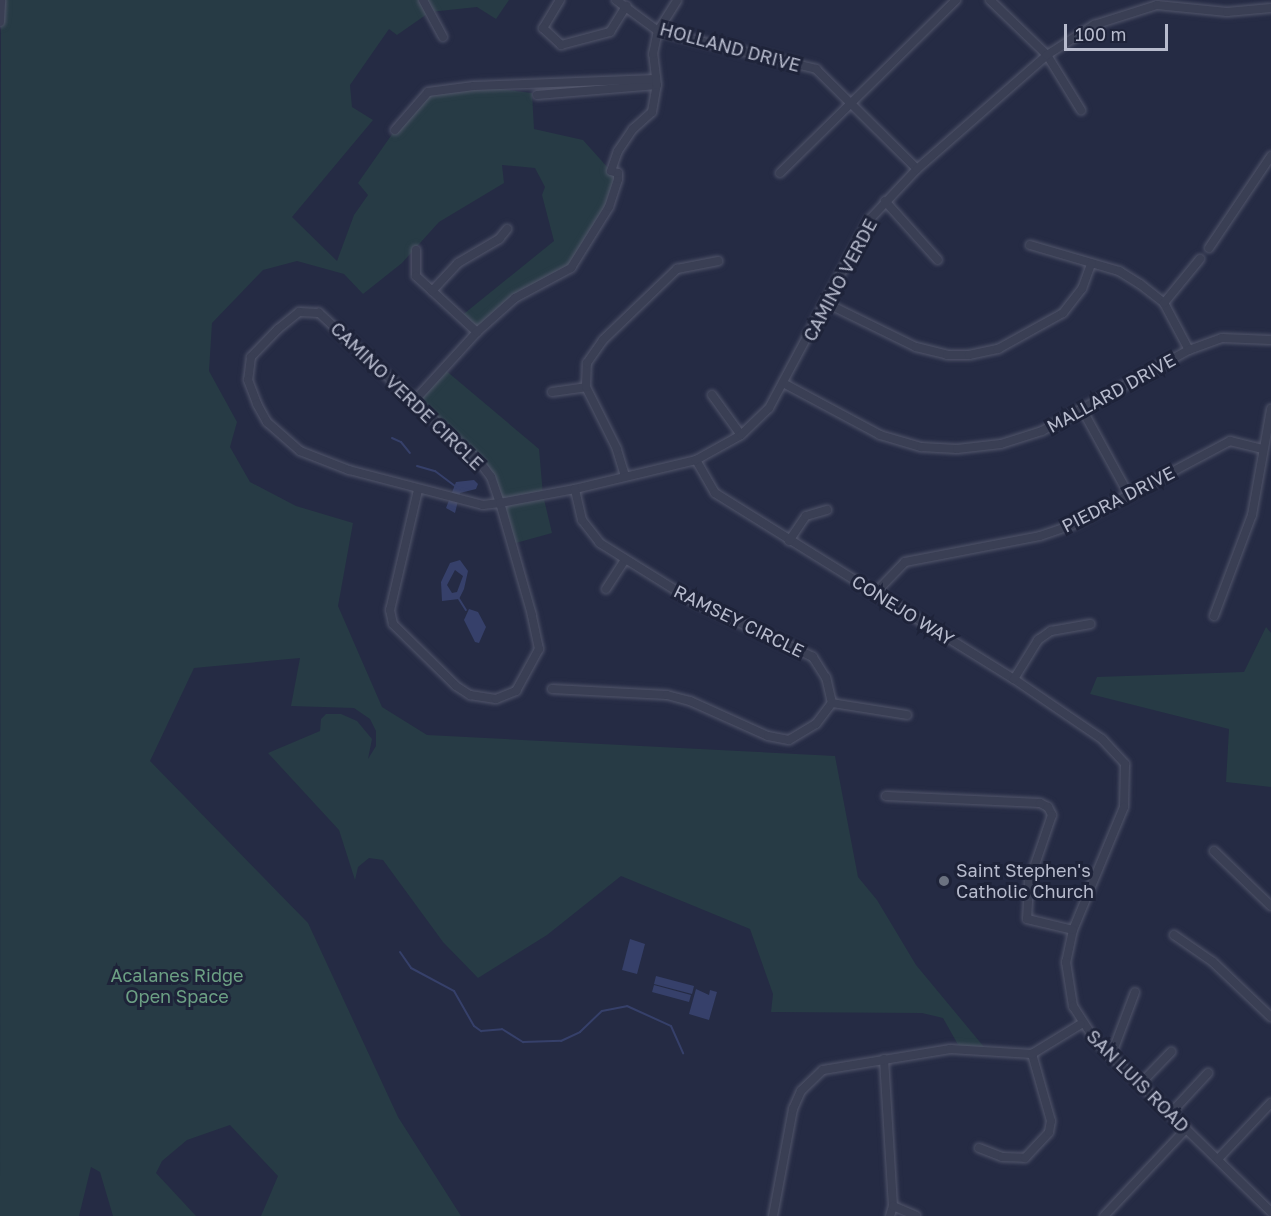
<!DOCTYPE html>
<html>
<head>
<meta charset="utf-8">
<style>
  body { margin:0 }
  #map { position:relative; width:1271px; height:1216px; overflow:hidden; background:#252b44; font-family:"Golos Text",sans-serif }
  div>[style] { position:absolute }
  .green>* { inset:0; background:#273b45 }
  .water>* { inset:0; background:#36406a }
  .stream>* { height:2px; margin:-1px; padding:0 1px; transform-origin:1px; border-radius:1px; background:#36406a }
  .roads { filter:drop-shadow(0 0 2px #52566b) drop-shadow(0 0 2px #52566b) }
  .street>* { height:8px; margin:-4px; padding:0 4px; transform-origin:4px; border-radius:4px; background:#3a3f54 }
  .dots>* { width:16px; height:16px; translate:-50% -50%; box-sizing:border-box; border:3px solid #1e2339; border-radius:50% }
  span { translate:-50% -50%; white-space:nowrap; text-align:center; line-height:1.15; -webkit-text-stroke:6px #1e2339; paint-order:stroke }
  .street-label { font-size:18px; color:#b7bbcd }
  .poi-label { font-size:18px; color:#b7bbcd }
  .left { translate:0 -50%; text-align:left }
  .park-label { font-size:18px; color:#6ca084 }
  .scale { position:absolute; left:1064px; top:24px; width:104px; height:27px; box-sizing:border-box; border:3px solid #b7bbcd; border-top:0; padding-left:8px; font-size:18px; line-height:21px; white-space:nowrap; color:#b7bbcd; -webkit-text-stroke:4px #1e2339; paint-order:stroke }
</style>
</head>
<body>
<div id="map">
  <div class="green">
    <i style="clip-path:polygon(1px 0,509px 0,496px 19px,477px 7px,430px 12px,397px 35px,389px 29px,350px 85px,352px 107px,373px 120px,292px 217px,337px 261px,354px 215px,368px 195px,358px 183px,395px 130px,428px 92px,474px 86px,532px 93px,534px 129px,583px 140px,618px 179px,609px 207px,571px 268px,515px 298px,477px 332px,460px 317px,554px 241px,542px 195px,545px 187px,535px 168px,502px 165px,504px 183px,439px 222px,402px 263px,363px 294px,344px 274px,297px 261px,263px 270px,212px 323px,209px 371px,237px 422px,230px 447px,250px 482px,296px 506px,353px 523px,338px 606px,382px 707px,427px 735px,835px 756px,858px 877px,877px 900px,916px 965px,989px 1053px,961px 1050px,943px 1018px,922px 1013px,771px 1012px,773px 994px,750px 929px,621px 876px,547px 935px,478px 978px,443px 942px,383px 860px,369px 858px,358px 867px,355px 880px,339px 830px,268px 753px,320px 731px,321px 719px,326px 714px,341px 714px,357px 721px,372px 739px,368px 759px,376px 746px,376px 731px,370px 719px,354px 708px,291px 706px,300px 658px,194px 668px,150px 761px,308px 923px,398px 1117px,461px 1216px,261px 1216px,278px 1176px,230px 1125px,187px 1140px,162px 1161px,156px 1173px,196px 1216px,113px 1216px,100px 1172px,91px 1167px,79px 1216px,0 1216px)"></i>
    <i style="clip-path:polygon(444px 369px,539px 449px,543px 495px,552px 533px,512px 544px,491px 477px,415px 400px)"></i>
    <i style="clip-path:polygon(1266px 627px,1271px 633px,1271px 787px,1226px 782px,1229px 729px,1090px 694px,1097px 677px,1244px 672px)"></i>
  </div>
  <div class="water">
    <i style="clip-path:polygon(474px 480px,478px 484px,476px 489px,460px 493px,455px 513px,446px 508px,456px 482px)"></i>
    <i style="clip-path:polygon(evenodd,460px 560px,468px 571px,464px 589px,459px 599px,442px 601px,441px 582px,450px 563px,460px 560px,455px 570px,463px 576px,457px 592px,452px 593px,447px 585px,455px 570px)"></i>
    <i style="clip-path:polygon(469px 609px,478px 612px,486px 627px,479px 643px,475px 642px,464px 620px)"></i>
    <i style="clip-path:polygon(630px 939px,645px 944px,637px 974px,622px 970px)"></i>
    <i style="clip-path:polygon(656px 976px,694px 986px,692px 994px,654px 984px)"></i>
    <i style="clip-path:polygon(654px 985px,691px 995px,689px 1002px,652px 992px)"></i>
    <i style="clip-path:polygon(696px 989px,709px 995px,710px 990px,717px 992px,709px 1020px,689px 1014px)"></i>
  </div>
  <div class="stream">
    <i style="left:392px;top:438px;width:10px;rotate:24deg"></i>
    <i style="left:401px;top:442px;width:14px;rotate:51deg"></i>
    <i style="left:417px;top:466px;width:19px;rotate:16deg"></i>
    <i style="left:435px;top:471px;width:25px;rotate:37deg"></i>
    <i style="left:459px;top:599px;width:13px;rotate:58deg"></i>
    <i style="left:400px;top:952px;width:19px;rotate:55deg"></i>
    <i style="left:411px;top:968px;width:49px;rotate:28.1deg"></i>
    <i style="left:454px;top:991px;width:40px;rotate:60.3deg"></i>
    <i style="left:474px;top:1026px;width:9px;rotate:36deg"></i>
    <i style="left:481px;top:1031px;width:21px;rotate:-5deg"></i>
    <i style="left:502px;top:1029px;width:25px;rotate:32deg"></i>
    <i style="left:523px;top:1042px;width:38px;rotate:-2deg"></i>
    <i style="left:561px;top:1041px;width:21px;rotate:-25deg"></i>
    <i style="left:580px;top:1032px;width:30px;rotate:-44deg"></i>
    <i style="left:602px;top:1011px;width:25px;rotate:-11deg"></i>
    <i style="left:627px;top:1006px;width:48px;rotate:24.4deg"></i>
    <i style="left:671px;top:1026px;width:30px;rotate:66deg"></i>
  </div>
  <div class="roads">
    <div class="street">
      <i style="left:423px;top:0;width:42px;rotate:61.6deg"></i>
      <i style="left:560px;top:0;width:33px;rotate:121deg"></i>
      <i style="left:543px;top:28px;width:25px;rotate:43deg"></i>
      <i style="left:561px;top:45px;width:51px;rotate:-14.9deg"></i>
      <i style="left:610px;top:32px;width:31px;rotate:-58deg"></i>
      <i style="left:616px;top:0;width:52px;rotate:36.4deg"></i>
      <i style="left:658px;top:31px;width:163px;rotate:13.5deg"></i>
      <i style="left:816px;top:69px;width:142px;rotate:44.7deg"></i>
      <i style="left:990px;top:0;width:79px;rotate:44deg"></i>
      <i style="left:1047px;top:55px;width:65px;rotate:58.3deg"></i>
      <i style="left:0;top:22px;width:22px;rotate:-87deg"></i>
      <i style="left:537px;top:95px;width:120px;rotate:-4.8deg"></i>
      <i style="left:395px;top:130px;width:50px;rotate:-49deg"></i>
      <i style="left:428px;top:92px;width:46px;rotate:-7.4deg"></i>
      <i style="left:474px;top:86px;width:182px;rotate:-2.2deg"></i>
      <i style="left:780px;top:173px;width:247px;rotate:-44.5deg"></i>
      <i style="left:885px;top:201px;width:79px;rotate:48.1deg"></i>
      <i style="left:1030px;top:245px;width:93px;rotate:16.3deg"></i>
      <i style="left:1119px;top:271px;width:25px;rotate:32deg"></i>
      <i style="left:1140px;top:284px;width:31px;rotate:38deg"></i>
      <i style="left:1164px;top:303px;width:53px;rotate:62deg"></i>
      <i style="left:1209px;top:248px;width:111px;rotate:-56deg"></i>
      <i style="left:416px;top:250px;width:26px;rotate:90deg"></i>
      <i style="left:416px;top:276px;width:83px;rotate:42.6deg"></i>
      <i style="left:432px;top:291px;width:38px;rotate:-47deg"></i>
      <i style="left:458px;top:263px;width:48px;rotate:-30.3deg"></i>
      <i style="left:499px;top:239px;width:13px;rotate:-51deg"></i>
      <i style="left:826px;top:303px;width:100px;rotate:26.1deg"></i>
      <i style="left:916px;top:347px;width:32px;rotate:14deg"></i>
      <i style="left:947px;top:355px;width:22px"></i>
      <i style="left:969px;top:355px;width:30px;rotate:-12deg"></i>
      <i style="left:998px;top:349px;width:74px;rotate:-29deg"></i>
      <i style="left:1063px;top:313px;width:31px;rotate:-52deg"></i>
      <i style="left:1082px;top:289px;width:27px;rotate:-70deg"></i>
      <i style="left:1164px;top:303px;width:57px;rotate:-50.7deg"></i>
      <i style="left:785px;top:384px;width:108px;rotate:28.2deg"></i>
      <i style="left:880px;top:435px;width:43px;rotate:16.3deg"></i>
      <i style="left:921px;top:447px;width:36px;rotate:3deg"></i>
      <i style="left:957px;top:449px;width:44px;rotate:-6.5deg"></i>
      <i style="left:1001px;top:444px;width:43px;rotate:-17.6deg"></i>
      <i style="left:1042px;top:431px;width:168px;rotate:-28.9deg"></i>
      <i style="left:1189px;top:350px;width:35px;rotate:-20deg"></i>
      <i style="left:1222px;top:338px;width:49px;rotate:2.3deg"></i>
      <i style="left:552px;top:392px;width:34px;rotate:-8deg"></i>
      <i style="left:712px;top:395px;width:49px;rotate:54.1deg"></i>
      <i style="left:415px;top:400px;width:92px;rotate:-47.6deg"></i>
      <i style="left:477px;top:332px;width:51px;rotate:-41.8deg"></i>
      <i style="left:515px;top:298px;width:64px;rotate:-28.2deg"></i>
      <i style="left:571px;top:268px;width:72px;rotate:-58.1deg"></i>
      <i style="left:609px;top:207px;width:29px;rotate:-72deg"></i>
      <i style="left:618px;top:179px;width:6px;rotate:-90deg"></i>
      <i style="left:618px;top:173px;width:7px;rotate:-164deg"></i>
      <i style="left:611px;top:171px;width:21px;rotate:-71deg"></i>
      <i style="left:618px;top:151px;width:27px;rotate:-56deg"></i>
      <i style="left:633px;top:129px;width:25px;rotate:-42deg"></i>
      <i style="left:652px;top:112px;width:27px;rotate:-80deg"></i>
      <i style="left:657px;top:85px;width:31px;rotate:-97deg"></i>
      <i style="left:653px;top:54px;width:24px;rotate:-78deg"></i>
      <i style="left:658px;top:31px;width:36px;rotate:-58deg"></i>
      <i style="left:1083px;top:411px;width:96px;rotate:61.3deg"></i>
      <i style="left:696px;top:460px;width:38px;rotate:60deg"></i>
      <i style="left:715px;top:493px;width:352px;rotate:31.9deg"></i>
      <i style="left:1014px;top:679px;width:107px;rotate:34.3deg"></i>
      <i style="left:1102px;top:739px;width:34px;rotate:47deg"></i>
      <i style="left:1125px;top:764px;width:43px;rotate:91.3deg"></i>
      <i style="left:1124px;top:807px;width:133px;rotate:112.5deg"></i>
      <i style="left:1073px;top:930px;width:33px;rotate:102deg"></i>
      <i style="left:1066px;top:962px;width:45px;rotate:81deg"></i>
      <i style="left:1073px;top:1006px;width:40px;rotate:57.1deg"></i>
      <i style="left:1095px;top:1040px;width:246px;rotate:44.3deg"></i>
      <i style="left:625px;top:476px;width:28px;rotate:-107deg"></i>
      <i style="left:617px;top:449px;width:69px;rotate:-116.6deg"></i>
      <i style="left:586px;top:387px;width:24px;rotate:-88deg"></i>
      <i style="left:587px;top:363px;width:28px;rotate:-55deg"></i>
      <i style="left:603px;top:340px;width:103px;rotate:-43.8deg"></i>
      <i style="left:677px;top:269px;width:42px;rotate:-11deg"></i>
      <i style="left:418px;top:490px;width:123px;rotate:103.1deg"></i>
      <i style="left:390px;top:610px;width:14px;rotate:78deg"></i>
      <i style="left:393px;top:624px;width:88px;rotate:44.5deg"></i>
      <i style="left:456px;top:686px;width:17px;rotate:33deg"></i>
      <i style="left:470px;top:695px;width:26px;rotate:9deg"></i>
      <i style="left:496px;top:699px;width:22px;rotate:-22deg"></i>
      <i style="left:516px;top:691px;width:48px;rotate:-61.3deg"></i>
      <i style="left:539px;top:649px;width:35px;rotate:-102deg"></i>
      <i style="left:532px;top:615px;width:116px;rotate:-105.9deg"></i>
      <i style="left:500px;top:503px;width:28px;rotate:-109deg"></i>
      <i style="left:491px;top:477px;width:21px;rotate:-127deg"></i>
      <i style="left:478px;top:460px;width:217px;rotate:-137.2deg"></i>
      <i style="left:319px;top:313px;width:20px;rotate:-177deg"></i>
      <i style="left:299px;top:312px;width:27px;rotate:141deg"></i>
      <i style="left:278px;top:329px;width:39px;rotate:134deg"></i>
      <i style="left:251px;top:357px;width:23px;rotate:97deg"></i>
      <i style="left:248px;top:380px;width:26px;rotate:69deg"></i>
      <i style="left:257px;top:404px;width:21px;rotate:61deg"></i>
      <i style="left:267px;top:422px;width:44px;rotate:41.3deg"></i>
      <i style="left:300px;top:451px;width:53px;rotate:21.2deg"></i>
      <i style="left:349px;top:470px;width:138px;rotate:14.6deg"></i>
      <i style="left:483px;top:505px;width:17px;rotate:-7deg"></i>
      <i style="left:500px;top:503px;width:76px;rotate:-10.6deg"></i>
      <i style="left:575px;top:489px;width:124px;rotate:-13.5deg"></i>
      <i style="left:696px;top:460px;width:51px;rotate:-29.1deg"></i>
      <i style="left:741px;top:435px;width:39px;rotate:-44deg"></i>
      <i style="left:769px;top:408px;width:214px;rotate:-61.9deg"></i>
      <i style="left:870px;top:219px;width:69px;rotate:-46.8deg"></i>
      <i style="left:917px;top:169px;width:173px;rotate:-41.2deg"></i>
      <i style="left:1047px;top:55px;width:56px;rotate:-32.6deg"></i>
      <i style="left:1094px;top:25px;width:66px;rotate:-17.6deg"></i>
      <i style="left:1157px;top:5px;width:70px;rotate:5.7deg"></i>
      <i style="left:1227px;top:12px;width:44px;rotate:-5.2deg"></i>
      <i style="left:789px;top:541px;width:30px;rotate:-56deg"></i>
      <i style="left:806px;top:516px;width:22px;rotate:-16deg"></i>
      <i style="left:606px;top:589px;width:35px;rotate:-57deg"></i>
      <i style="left:875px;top:593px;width:43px;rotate:-45.9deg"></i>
      <i style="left:905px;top:562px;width:137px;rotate:-10.9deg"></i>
      <i style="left:1040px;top:536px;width:34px;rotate:-19deg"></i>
      <i style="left:1072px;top:525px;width:179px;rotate:-28deg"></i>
      <i style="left:1230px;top:441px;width:33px;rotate:14deg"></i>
      <i style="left:1214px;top:616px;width:108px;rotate:-69.4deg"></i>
      <i style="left:1252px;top:515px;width:108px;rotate:-79.8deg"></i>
      <i style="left:1014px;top:679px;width:46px;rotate:-58.4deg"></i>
      <i style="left:1038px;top:640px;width:16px;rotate:-35deg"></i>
      <i style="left:1051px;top:631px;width:40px;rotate:-10deg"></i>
      <i style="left:552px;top:689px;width:115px;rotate:3deg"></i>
      <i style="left:667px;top:695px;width:24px;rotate:15deg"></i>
      <i style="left:690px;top:701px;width:85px;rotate:24.2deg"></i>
      <i style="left:768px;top:736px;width:21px;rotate:11deg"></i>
      <i style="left:789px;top:740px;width:31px;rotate:-31deg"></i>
      <i style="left:816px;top:724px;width:26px;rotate:-53deg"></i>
      <i style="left:832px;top:703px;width:26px;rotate:-103deg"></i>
      <i style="left:826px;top:678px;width:25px;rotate:-122deg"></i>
      <i style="left:813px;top:657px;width:132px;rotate:-155deg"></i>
      <i style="left:693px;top:601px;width:110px;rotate:-148.1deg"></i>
      <i style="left:600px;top:543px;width:29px;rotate:-128deg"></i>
      <i style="left:582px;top:520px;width:32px;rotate:-103deg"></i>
      <i style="left:832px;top:703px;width:76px;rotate:9.1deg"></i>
      <i style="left:886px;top:796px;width:154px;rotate:2.6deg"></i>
      <i style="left:1040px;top:803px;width:9px;rotate:27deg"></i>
      <i style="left:1048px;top:807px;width:9px;rotate:63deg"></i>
      <i style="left:1052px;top:815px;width:71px;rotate:108.9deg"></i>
      <i style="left:1029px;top:882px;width:37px;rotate:93deg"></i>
      <i style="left:1027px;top:919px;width:47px;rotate:13.4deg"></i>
      <i style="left:1214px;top:851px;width:79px;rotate:44deg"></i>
      <i style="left:1174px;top:935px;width:47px;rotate:34.7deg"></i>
      <i style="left:1213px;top:962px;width:80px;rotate:43.5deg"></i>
      <i style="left:1111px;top:1056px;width:68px;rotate:-69.4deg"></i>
      <i style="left:884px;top:1059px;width:147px;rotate:86.5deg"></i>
      <i style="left:893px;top:1206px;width:10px;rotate:107deg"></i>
      <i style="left:1140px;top:1084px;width:45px;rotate:-45.9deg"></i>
      <i style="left:1170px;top:1114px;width:56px;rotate:-47.2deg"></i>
      <i style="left:979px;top:1148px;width:25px;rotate:21deg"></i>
      <i style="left:1002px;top:1157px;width:23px;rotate:2deg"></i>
      <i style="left:1025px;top:1158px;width:35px;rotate:-47deg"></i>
      <i style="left:1049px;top:1132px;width:11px;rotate:-80deg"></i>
      <i style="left:1051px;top:1121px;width:70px;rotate:-105.8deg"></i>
      <i style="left:1218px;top:1159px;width:77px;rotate:-46.6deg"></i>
      <i style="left:893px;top:1206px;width:25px;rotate:23deg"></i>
      <i style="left:773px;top:1216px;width:109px;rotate:-79.4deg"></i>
      <i style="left:793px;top:1109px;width:20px;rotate:-66deg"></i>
      <i style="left:801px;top:1091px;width:30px;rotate:-44deg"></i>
      <i style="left:823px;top:1070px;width:129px;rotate:-9.4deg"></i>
      <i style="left:950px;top:1049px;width:82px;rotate:3.5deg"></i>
      <i style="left:1032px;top:1054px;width:57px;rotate:-31.5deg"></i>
      <i style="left:1104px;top:1216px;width:120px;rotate:-46.7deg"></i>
    </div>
  </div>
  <div class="dots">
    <i style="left:944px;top:881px;background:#6b7280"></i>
  </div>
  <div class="street-label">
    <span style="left:730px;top:47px;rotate:15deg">HOLLAND DRIVE</span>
    <span style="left:840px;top:280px;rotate:-62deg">CAMINO VERDE</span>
    <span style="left:1111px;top:393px;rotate:-29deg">MALLARD DRIVE</span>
    <span style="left:407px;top:396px;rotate:44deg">CAMINO VERDE CIRCLE</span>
    <span style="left:1118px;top:499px;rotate:-27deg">PIEDRA DRIVE</span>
    <span style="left:903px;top:610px;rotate:32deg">CONEJO WAY</span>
    <span style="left:739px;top:621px;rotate:26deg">RAMSEY CIRCLE</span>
    <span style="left:1138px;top:1081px;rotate:45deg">SAN LUIS ROAD</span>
  </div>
  <div class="poi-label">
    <span class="left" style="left:956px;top:881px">Saint Stephen's<br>Catholic Church</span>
  </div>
  <div class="park-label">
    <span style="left:177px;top:986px">Acalanes Ridge<br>Open Space</span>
  </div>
  <div class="scale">100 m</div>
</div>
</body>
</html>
